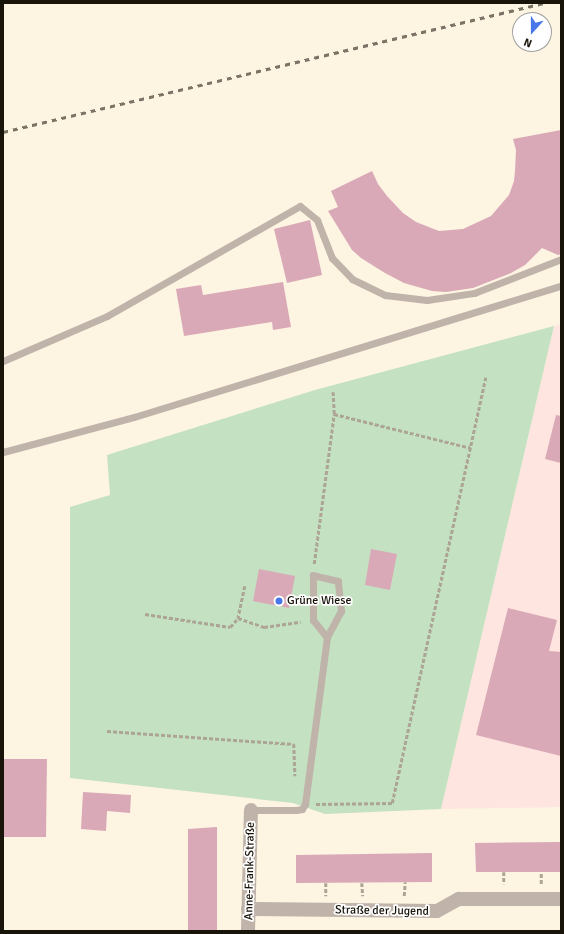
<!DOCTYPE html>
<html>
<head>
<meta charset="utf-8">
<style>
  body { margin:0 }
  #map { position:relative; width:564px; height:934px; overflow:hidden; background:#fdf4e2; font-family:Signika,sans-serif }
  div>[style] { position:absolute }
  .commercial>* { inset:0; background:#ffe5df }
  .green>* { inset:0; background:#c4e1c2 }
  .building>* { inset:0; background:#d9a9b7 }
  .path>* { height:2.5px; margin-top:-1.25px; transform-origin:0; background:repeating-linear-gradient(90deg,#aca495 0 4px,transparent 0 6px) }
  .lane>* { height:7px; margin:-3.5px; padding:0 3.5px; transform-origin:3.5px; border-radius:3.5px; background:#bfb3aa }
  .street>* { height:14px; margin:-7px; padding:0 7px; transform-origin:7px; border-radius:7px; background:#bfb3aa }
  .rail>* { height:3px; margin-top:-1.5px; transform-origin:0; background:repeating-linear-gradient(90deg,#7b7466 0 5px,transparent 0 10px) }
  .dots>* { width:11px; height:11px; translate:-50% -50%; box-sizing:border-box; border:2px solid #fff; border-radius:50% }
  span { translate:-50% -50%; white-space:nowrap; text-align:center; line-height:1.15; -webkit-text-stroke:3.5px #fff; paint-order:stroke }
  .poi-label { font-size:12px; color:#191409 }
  .left { translate:0 -50%; text-align:left }
  .street-label { font-size:12px; color:#191409 }
  .frame { position:absolute; inset:0; border:4px solid #191409; pointer-events:none }
  .north { position:absolute; left:512px; top:12px; width:40px; height:40px; box-sizing:border-box; background:#fff; border:1px solid #a3a19d; border-radius:50%; rotate:201deg; font-size:11px; font-weight:700; line-height:16px; text-align:center; color:#191409 }
  .north::after { content:''; display:block; margin:auto; width:14px; height:18px; background:#4976e8; clip-path:polygon(50% 0,100% 100%,50% 72%,0 100%) }
</style>
</head>
<body>
<div id="map">
  <div class="commercial">
    <i style="clip-path:polygon(561px 324px,561px 807px,441px 809px,554px 326px)"></i>
  </div>
  <div class="green">
    <i style="clip-path:polygon(554px 326px,441px 809px,325px 814px,293px 803px,70px 778px,70px 507px,110px 495px,107px 455px,315px 390px)"></i>
  </div>
  <div class="building">
    <i style="clip-path:polygon(561px 130px,561px 254px,558px 255px,542px 248px,525px 265px,511px 273px,473px 288px,446px 292px,432px 291px,404px 283px,385px 273px,361px 258px,352px 250px,328px 211px,338px 207px,331px 191px,372px 171px,378px 184px,387px 196px,403px 213px,416px 222px,439px 231px,463px 229px,491px 216px,509px 195px,514px 181px,515px 171px,516px 150px,513px 139px)"></i>
    <i style="clip-path:polygon(310px 220px,322px 275px,287px 283px,274px 229px)"></i>
    <i style="clip-path:polygon(283px 282px,291px 327px,273px 330px,272px 322px,184px 336px,176px 289px,201px 285px,203px 295px)"></i>
    <i style="clip-path:polygon(556px 415px,561px 416px,561px 463px,545px 459px)"></i>
    <i style="clip-path:polygon(371px 549px,397px 554px,390px 590px,365px 585px)"></i>
    <i style="clip-path:polygon(259px 569px,295px 576px,289px 608px,253px 601px)"></i>
    <i style="clip-path:polygon(508px 608px,557px 620px,549px 651px,561px 652px,561px 756px,476px 735px)"></i>
    <i style="clip-path:polygon(3px 759px,47px 759px,46px 837px,3px 837px)"></i>
    <i style="clip-path:polygon(83px 792px,131px 795px,130px 813px,107px 811px,106px 831px,81px 829px)"></i>
    <i style="clip-path:polygon(217px 827px,217px 931px,188px 931px,188px 829px)"></i>
    <i style="clip-path:polygon(561px 842px,561px 872px,476px 872px,475px 843px)"></i>
    <i style="clip-path:polygon(432px 853px,432px 882px,296px 883px,296px 855px)"></i>
  </div>
  <div class="path">
    <i style="left:334px;top:414px;width:141px;rotate:13.9deg"></i>
    <i style="left:314px;top:564px;width:151px;rotate:-82.4deg"></i>
    <i style="left:334px;top:414px;width:22px;rotate:-93deg"></i>
    <i style="left:245px;top:586px;width:33px;rotate:102deg"></i>
    <i style="left:238px;top:618px;width:28px;rotate:19deg"></i>
    <i style="left:264px;top:627px;width:37px;rotate:-8deg"></i>
    <i style="left:145px;top:614px;width:86px;rotate:8.7deg"></i>
    <i style="left:230px;top:627px;width:12px;rotate:-48deg"></i>
    <i style="left:107px;top:731px;width:187px;rotate:4deg"></i>
    <i style="left:294px;top:744px;width:32px;rotate:88deg"></i>
    <i style="left:316px;top:804px;width:76px;rotate:-0.8deg"></i>
    <i style="left:392px;top:803px;width:436px;rotate:-77.6deg"></i>
    <i style="left:504px;top:872px;width:12px;rotate:90deg"></i>
    <i style="left:326px;top:883px;width:13px;rotate:90deg"></i>
    <i style="left:362px;top:883px;width:13px;rotate:86deg"></i>
    <i style="left:541px;top:884px;width:12px;rotate:-90deg"></i>
    <i style="left:404px;top:896px;width:14px;rotate:-86deg"></i>
  </div>
  <div class="lane">
    <i style="left:3px;top:361px;width:113px;rotate:-23.4deg"></i>
    <i style="left:107px;top:316px;width:222px;rotate:-29.7deg"></i>
    <i style="left:300px;top:206px;width:22px;rotate:39deg"></i>
    <i style="left:317px;top:220px;width:41px;rotate:68.5deg"></i>
    <i style="left:332px;top:258px;width:29px;rotate:46deg"></i>
    <i style="left:352px;top:279px;width:37px;rotate:26deg"></i>
    <i style="left:385px;top:295px;width:42px;rotate:6.8deg"></i>
    <i style="left:427px;top:300px;width:48px;rotate:-8.5deg"></i>
    <i style="left:474px;top:293px;width:93px;rotate:-21.3deg"></i>
    <i style="left:3px;top:452px;width:136px;rotate:-15deg"></i>
    <i style="left:134px;top:417px;width:447px;rotate:-17.1deg"></i>
    <i style="left:251px;top:810px;width:45px"></i>
    <i style="left:296px;top:810px;width:6px;rotate:-9deg"></i>
    <i style="left:302px;top:809px;width:6px;rotate:-59deg"></i>
    <i style="left:305px;top:804px;width:168px;rotate:-82.5deg"></i>
    <i style="left:327px;top:637px;width:30px;rotate:-62deg"></i>
    <i style="left:341px;top:611px;width:30px;rotate:-96deg"></i>
    <i style="left:338px;top:581px;width:26px;rotate:-167deg"></i>
    <i style="left:313px;top:575px;width:45px;rotate:90deg"></i>
    <i style="left:313px;top:620px;width:22px;rotate:51deg"></i>
  </div>
  <div class="street">
    <i style="left:248px;top:909px;width:189px;rotate:0.6deg"></i>
    <i style="left:437px;top:911px;width:25px;rotate:-29deg"></i>
    <i style="left:459px;top:899px;width:102px"></i>
    <i style="left:248px;top:931px;width:121px;rotate:-88.6deg"></i>
  </div>
  <div class="rail">
    <i style="left:3px;top:132px;width:556px;rotate:-13.41deg"></i>
  </div>
  <div class="dots">
    <i style="left:279px;top:601px;background:#4976e8"></i>
  </div>
  <div class="poi-label">
    <span class="left" style="left:287px;top:601px">Grüne Wiese</span>
  </div>
  <div class="street-label">
    <span style="left:250px;top:871px;rotate:-89deg">Anne-Frank-Straße</span>
    <span style="left:382px;top:911px;rotate:1deg">Straße der Jugend</span>
  </div>
  <div class="frame"></div>
  <div class="north">N</div>
</div>
</body>
</html>
